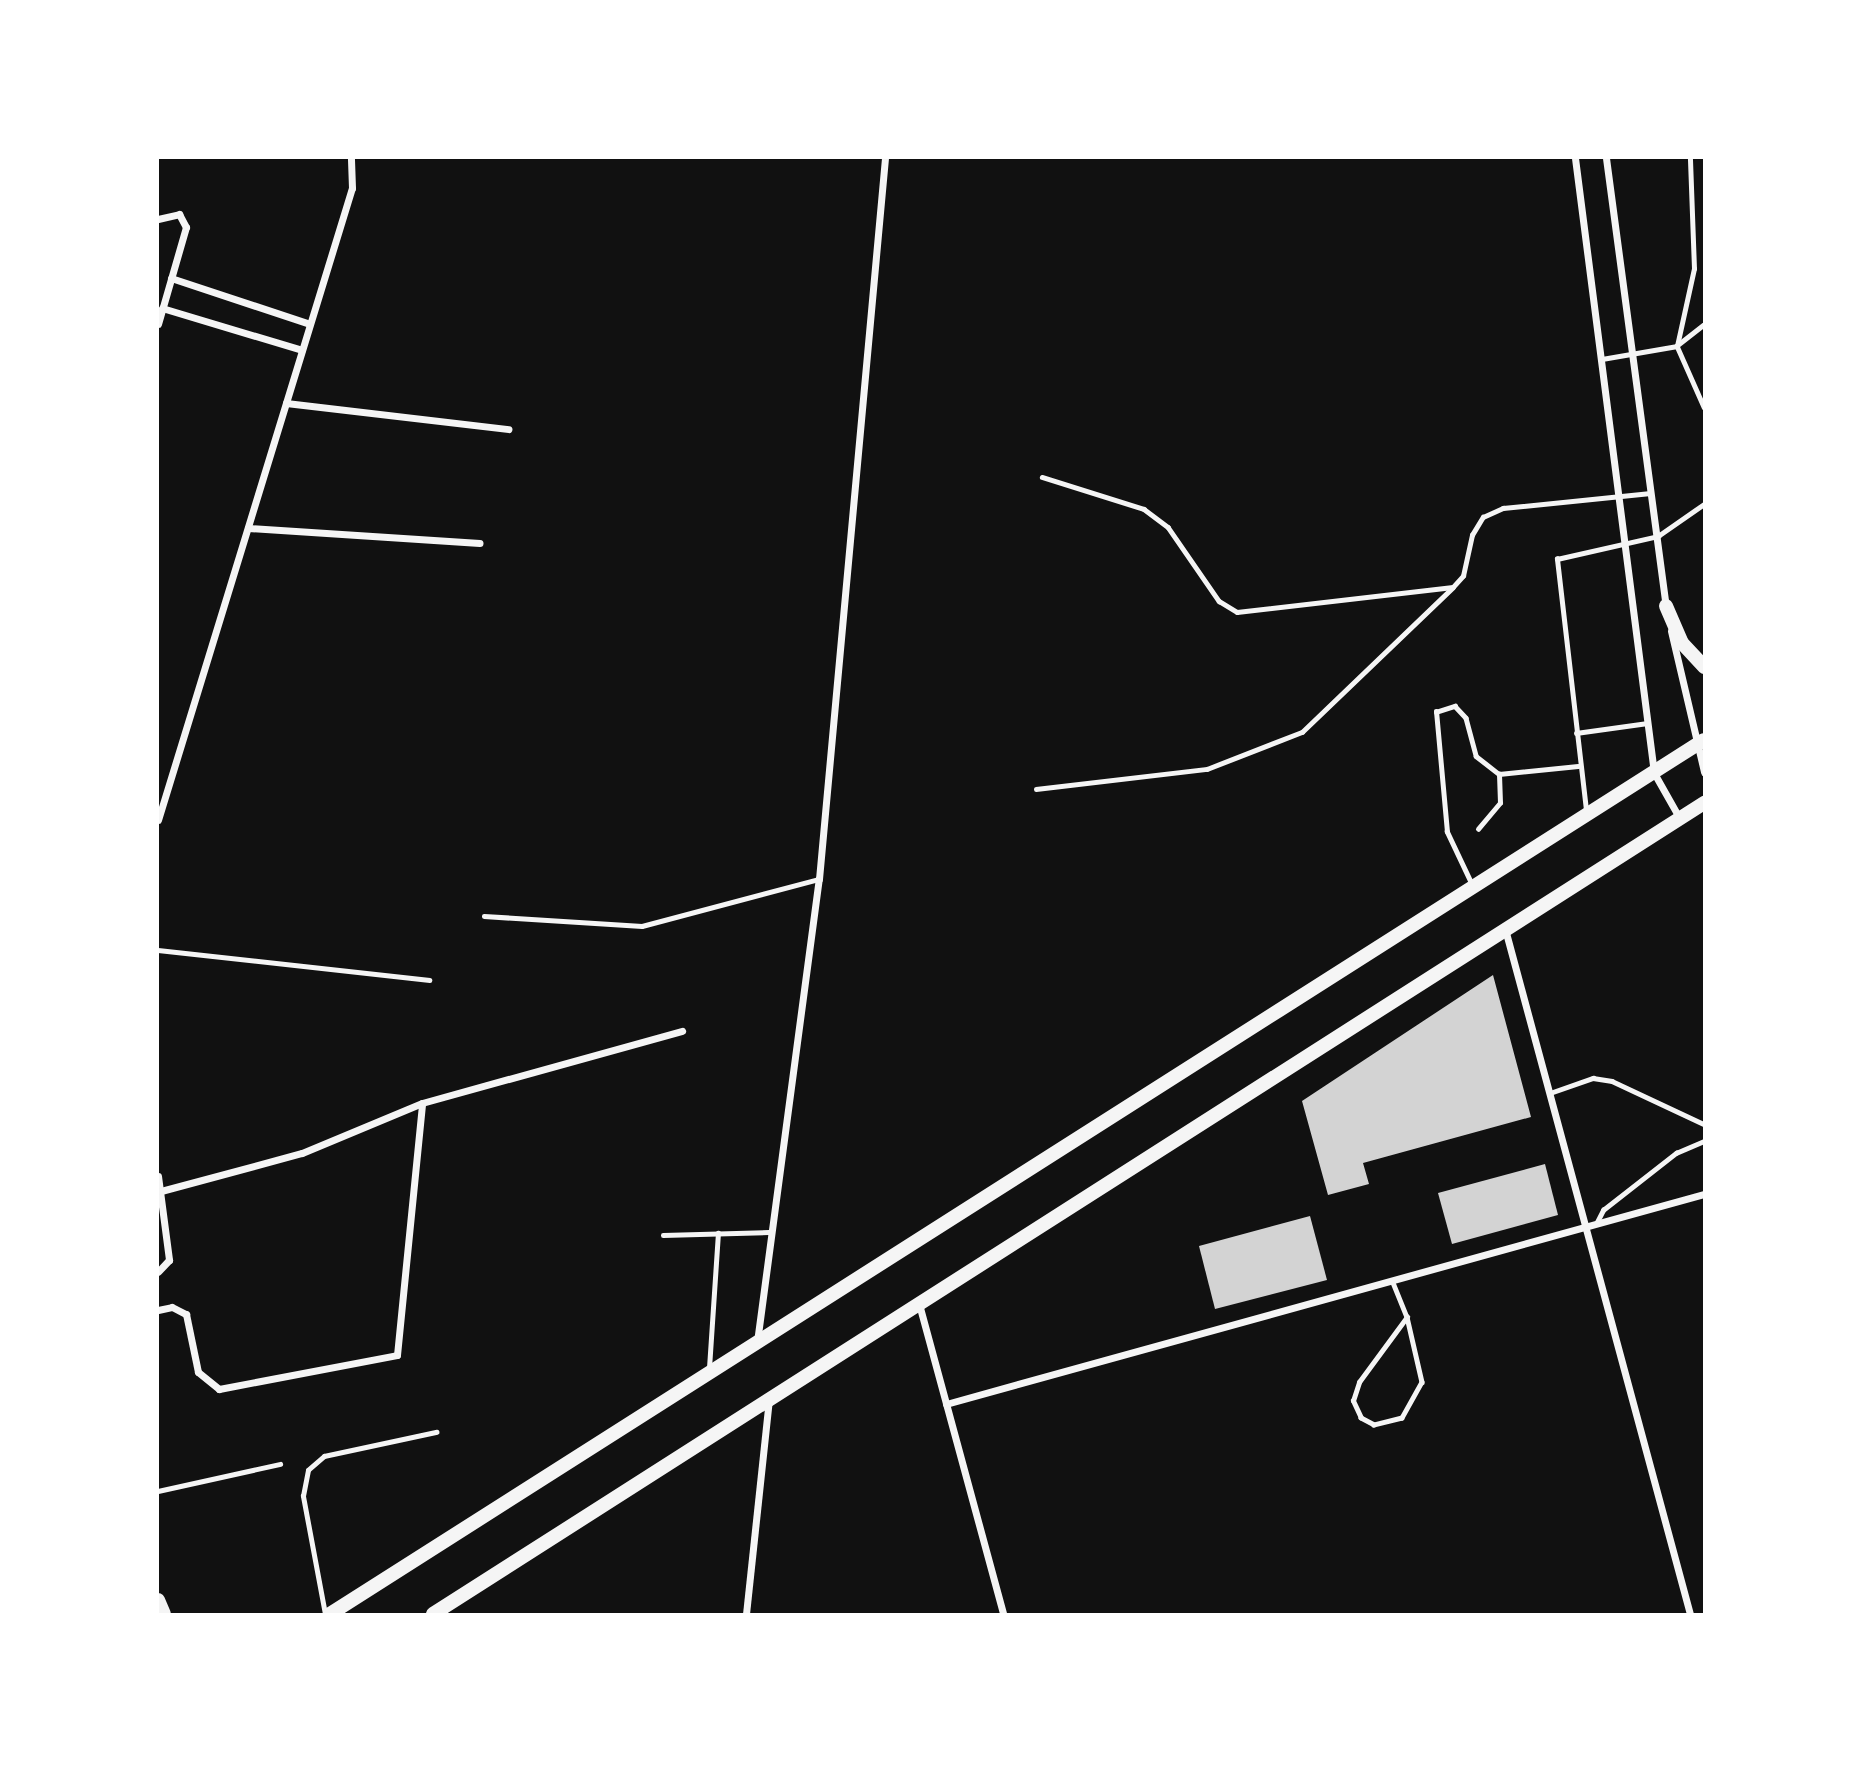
<!DOCTYPE html>
<html>
<head>
<meta charset="utf-8">
<style>
  body { margin:0 }
  #map { position:relative; width:1862px; height:1772px; overflow:hidden; background:#111; font-family:"Libre Baskerville",serif }
  div>[style] { position:absolute }
  .building>* { inset:0; background:#d3d3d3 }
  .service>* { height:4.5px; margin:-2.25px; padding:0 2.25px; transform-origin:2.25px; border-radius:2.25px; background:#f5f5f5 }
  .minor>* { height:7px; margin:-3.5px; padding:0 3.5px; transform-origin:3.5px; border-radius:3.5px; background:#f5f5f5 }
  .primary>* { height:14px; margin:-7px; padding:0 7px; transform-origin:7px; border-radius:7px; background:#f5f5f5 }
  span { translate:-50% -50%; white-space:nowrap; text-align:center; line-height:1.15; -webkit-text-stroke:5px #fff; paint-order:stroke }
  .frame { position:absolute; inset:0; border:159px solid #fff; pointer-events:none }
</style>
</head>
<body>
<div id="map">
  <div class="building">
    <i style="clip-path:polygon(1493px 975px,1531px 1117px,1363px 1163px,1369px 1184px,1328px 1195px,1302px 1101px)"></i>
    <i style="clip-path:polygon(1545px 1164px,1558px 1215px,1452px 1244px,1438px 1193px)"></i>
    <i style="clip-path:polygon(1310px 1216px,1327px 1280px,1215px 1309px,1199px 1246px)"></i>
  </div>
  <div class="service">
    <i style="left:1704px;top:325px;width:34px;rotate:142deg"></i>
    <i style="left:1677px;top:346px;width:67px;rotate:66.1deg"></i>
    <i style="left:1602px;top:359px;width:76px;rotate:-9.8deg"></i>
    <i style="left:1677px;top:346px;width:79px;rotate:-77.6deg"></i>
    <i style="left:1694px;top:269px;width:111px;rotate:-92.1deg"></i>
    <i style="left:1042px;top:477px;width:107px;rotate:17.4deg"></i>
    <i style="left:1144px;top:509px;width:30px;rotate:37deg"></i>
    <i style="left:1168px;top:527px;width:90px;rotate:55.4deg"></i>
    <i style="left:1219px;top:601px;width:21px;rotate:31deg"></i>
    <i style="left:1237px;top:612px;width:217px;rotate:-6.6deg"></i>
    <i style="left:1453px;top:587px;width:15px;rotate:-48deg"></i>
    <i style="left:1463px;top:576px;width:42px;rotate:-77.6deg"></i>
    <i style="left:1472px;top:535px;width:21px;rotate:-59deg"></i>
    <i style="left:1483px;top:517px;width:22px;rotate:-24deg"></i>
    <i style="left:1503px;top:508px;width:148px;rotate:-5.8deg"></i>
    <i style="left:1576px;top:733px;width:72px;rotate:-8deg"></i>
    <i style="left:1036px;top:789px;width:172px;rotate:-6.7deg"></i>
    <i style="left:1207px;top:769px;width:102px;rotate:-21.3deg"></i>
    <i style="left:1302px;top:732px;width:208px;rotate:-43.8deg"></i>
    <i style="left:1586px;top:810px;width:253px;rotate:-96.6deg"></i>
    <i style="left:1557px;top:559px;width:104px;rotate:-12.8deg"></i>
    <i style="left:1658px;top:536px;width:56px;rotate:-34.8deg"></i>
    <i style="left:1478px;top:829px;width:34px;rotate:-50deg"></i>
    <i style="left:1500px;top:803px;width:29px;rotate:-92deg"></i>
    <i style="left:1472px;top:885px;width:59px;rotate:-115.3deg"></i>
    <i style="left:1447px;top:832px;width:121px;rotate:-95.2deg"></i>
    <i style="left:1436px;top:712px;width:20px;rotate:-18deg"></i>
    <i style="left:1455px;top:706px;width:16px;rotate:47deg"></i>
    <i style="left:1466px;top:718px;width:39px;rotate:75deg"></i>
    <i style="left:1476px;top:756px;width:29px;rotate:38deg"></i>
    <i style="left:1499px;top:774px;width:79px;rotate:-5.8deg"></i>
    <i style="left:484px;top:916px;width:158px;rotate:3.6deg"></i>
    <i style="left:642px;top:926px;width:183px;rotate:-14.9deg"></i>
    <i style="left:158px;top:950px;width:273px;rotate:6.3deg"></i>
    <i style="left:1550px;top:1093px;width:46px;rotate:-19.2deg"></i>
    <i style="left:1593px;top:1078px;width:19px;rotate:9deg"></i>
    <i style="left:1612px;top:1081px;width:102px;rotate:25.1deg"></i>
    <i style="left:1596px;top:1224px;width:16px;rotate:-63deg"></i>
    <i style="left:1603px;top:1210px;width:93px;rotate:-38deg"></i>
    <i style="left:1676px;top:1153px;width:30px;rotate:-23deg"></i>
    <i style="left:663px;top:1235px;width:105px;rotate:-1.6deg"></i>
    <i style="left:1392px;top:1280px;width:40px;rotate:68deg"></i>
    <i style="left:1407px;top:1317px;width:67px;rotate:77deg"></i>
    <i style="left:1422px;top:1382px;width:41px;rotate:119.1deg"></i>
    <i style="left:1402px;top:1418px;width:29px;rotate:166deg"></i>
    <i style="left:1374px;top:1425px;width:15px;rotate:-152deg"></i>
    <i style="left:1361px;top:1418px;width:19px;rotate:-115deg"></i>
    <i style="left:1353px;top:1401px;width:20px;rotate:-72deg"></i>
    <i style="left:1359px;top:1382px;width:81px;rotate:-53.6deg"></i>
    <i style="left:709px;top:1368px;width:135px;rotate:-86.2deg"></i>
    <i style="left:158px;top:1491px;width:125px;rotate:-12.5deg"></i>
    <i style="left:325px;top:1614px;width:120px;rotate:-100.6deg"></i>
    <i style="left:303px;top:1496px;width:26px;rotate:-79deg"></i>
    <i style="left:308px;top:1470px;width:21px;rotate:-41deg"></i>
    <i style="left:324px;top:1456px;width:115px;rotate:-12.1deg"></i>
  </div>
  <div class="minor">
    <i style="left:1575px;top:158px;width:620px;rotate:82.68deg"></i>
    <i style="left:1654px;top:773px;width:53px;rotate:60.5deg"></i>
    <i style="left:1606px;top:158px;width:455px;rotate:82.4deg"></i>
    <i style="left:158px;top:219px;width:22px;rotate:-13deg"></i>
    <i style="left:179px;top:214px;width:15px;rotate:62deg"></i>
    <i style="left:186px;top:227px;width:101px;rotate:106.1deg"></i>
    <i style="left:171px;top:278px;width:146px;rotate:18.3deg"></i>
    <i style="left:162px;top:308px;width:146px;rotate:16.7deg"></i>
    <i style="left:286px;top:403px;width:224px;rotate:6.7deg"></i>
    <i style="left:248px;top:528px;width:232px;rotate:3.7deg"></i>
    <i style="left:1671px;top:631px;width:145px;rotate:76.8deg"></i>
    <i style="left:158px;top:820px;width:661px;rotate:-72.94deg"></i>
    <i style="left:352px;top:188px;width:30px;rotate:-92deg"></i>
    <i style="left:1505px;top:929px;width:710px;rotate:74.89deg"></i>
    <i style="left:158px;top:1176px;width:85px;rotate:82.5deg"></i>
    <i style="left:169px;top:1260px;width:16px;rotate:133deg"></i>
    <i style="left:161px;top:1191px;width:146px;rotate:-15.1deg"></i>
    <i style="left:302px;top:1153px;width:130px;rotate:-22.6deg"></i>
    <i style="left:422px;top:1103px;width:270px;rotate:-15.5deg"></i>
    <i style="left:919px;top:1304px;width:321px;rotate:74.8deg"></i>
    <i style="left:158px;top:1310px;width:14px;rotate:-12deg"></i>
    <i style="left:172px;top:1307px;width:16px;rotate:27deg"></i>
    <i style="left:186px;top:1314px;width:59px;rotate:78.3deg"></i>
    <i style="left:198px;top:1372px;width:27px;rotate:39deg"></i>
    <i style="left:219px;top:1389px;width:181px;rotate:-10.8deg"></i>
    <i style="left:397px;top:1355px;width:253px;rotate:-84.3deg"></i>
    <i style="left:757px;top:1342px;width:467px;rotate:-82.4deg"></i>
    <i style="left:819px;top:879px;width:724px;rotate:-84.77deg"></i>
    <i style="left:946px;top:1404px;width:787px;rotate:-15.49deg"></i>
    <i style="left:746px;top:1614px;width:216px;rotate:-83.9deg"></i>
  </div>
  <div class="primary">
    <i style="left:1666px;top:606px;width:40px;rotate:66.6deg"></i>
    <i style="left:1682px;top:643px;width:33px;rotate:47deg"></i>
    <i style="left:158px;top:1600px;width:15px;rotate:67deg"></i>
    <i style="left:330px;top:1614px;width:1628px;rotate:-32.46deg"></i>
    <i style="left:433px;top:1614px;width:1508px;rotate:-32.54deg"></i>
  </div>
  <div class="frame"></div>
</div>
</body>
</html>
